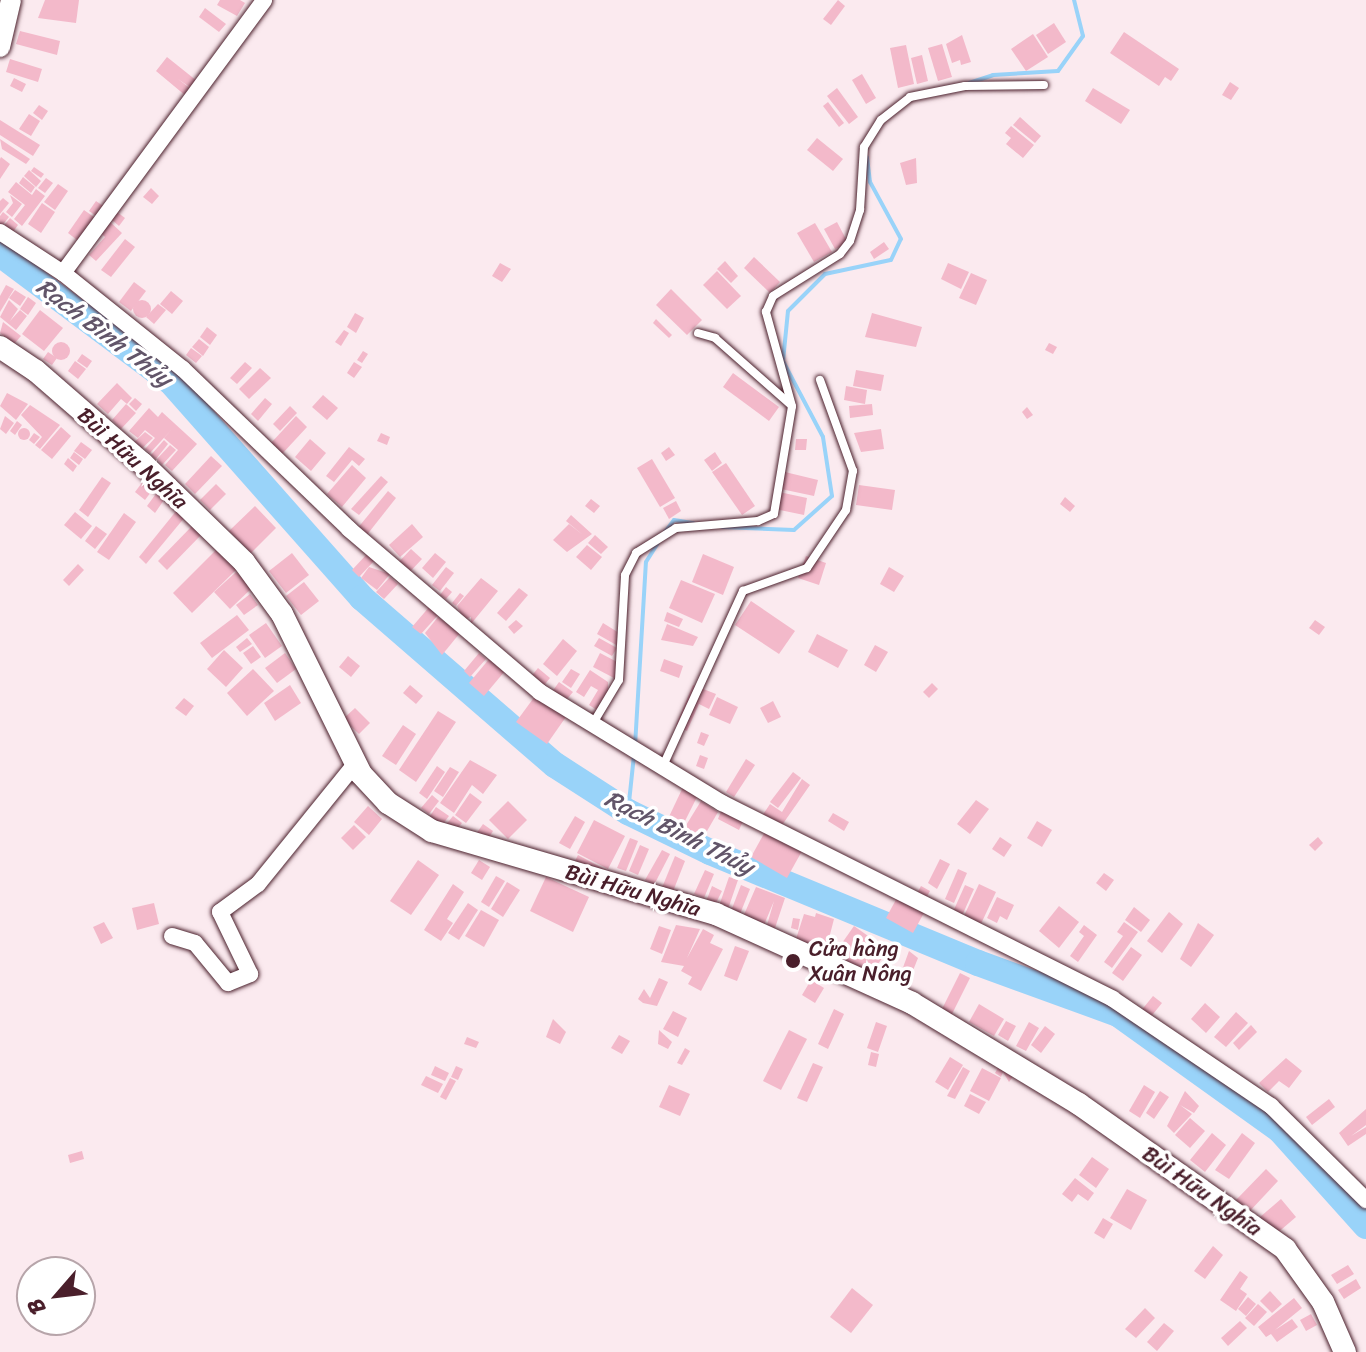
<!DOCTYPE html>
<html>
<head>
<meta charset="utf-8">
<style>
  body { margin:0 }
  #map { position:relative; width:1366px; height:1352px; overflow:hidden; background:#fbeaef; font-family:Sriracha,sans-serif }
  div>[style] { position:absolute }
  .stream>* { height:4px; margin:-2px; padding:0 2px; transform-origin:2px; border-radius:2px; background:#99d3f9 }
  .river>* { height:26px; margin:-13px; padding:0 13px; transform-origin:13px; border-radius:13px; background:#99d3f9 }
  .building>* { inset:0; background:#f3b9ca }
  .round { border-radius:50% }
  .roads { filter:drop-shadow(0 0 2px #4a1f2b) drop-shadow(0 0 2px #4a1f2b) }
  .service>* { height:8px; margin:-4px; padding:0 4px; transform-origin:4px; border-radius:4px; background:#fff }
  .minor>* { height:16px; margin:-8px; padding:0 8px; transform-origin:8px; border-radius:8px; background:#fff }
  .tertiary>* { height:20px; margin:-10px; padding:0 10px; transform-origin:10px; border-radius:10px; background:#fff }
  .secondary>* { height:22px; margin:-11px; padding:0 11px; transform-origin:11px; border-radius:11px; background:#fff }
  .dots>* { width:22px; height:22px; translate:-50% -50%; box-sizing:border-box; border:4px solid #fff; border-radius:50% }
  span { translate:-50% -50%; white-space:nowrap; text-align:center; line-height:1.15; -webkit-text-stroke:7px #fff; paint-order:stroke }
  .street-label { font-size:22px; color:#4a1f2b }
  .poi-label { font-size:22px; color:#4a1f2b }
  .left { translate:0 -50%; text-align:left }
  .water-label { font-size:24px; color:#625569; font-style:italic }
  .north { position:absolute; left:16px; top:1256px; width:80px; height:80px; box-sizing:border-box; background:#fff; border:2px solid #b7a5aa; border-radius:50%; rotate:242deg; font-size:22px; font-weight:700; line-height:32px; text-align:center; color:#4a1f2b }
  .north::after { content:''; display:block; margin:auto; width:28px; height:36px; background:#4a1f2b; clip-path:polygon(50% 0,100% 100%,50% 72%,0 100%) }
</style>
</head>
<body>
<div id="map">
  <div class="stream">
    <i style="left:969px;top:83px;width:25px;rotate:-18deg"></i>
    <i style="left:993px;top:75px;width:65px;rotate:-3.5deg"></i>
    <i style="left:1058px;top:71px;width:43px;rotate:-54.5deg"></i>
    <i style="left:1083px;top:36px;width:37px;rotate:-104deg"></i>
    <i style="left:722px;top:527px;width:72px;rotate:2.4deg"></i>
    <i style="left:794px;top:530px;width:51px;rotate:-41.8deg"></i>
    <i style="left:832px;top:496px;width:60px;rotate:-98.7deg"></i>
    <i style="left:823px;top:437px;width:86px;rotate:-117.8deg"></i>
    <i style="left:783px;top:361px;width:50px;rotate:-84.3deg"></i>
    <i style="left:788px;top:311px;width:52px;rotate:-45deg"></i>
    <i style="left:825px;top:274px;width:67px;rotate:-12deg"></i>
    <i style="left:891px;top:260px;width:23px;rotate:-65deg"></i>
    <i style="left:901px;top:239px;width:65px;rotate:-118.5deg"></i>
    <i style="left:870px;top:182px;width:25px;rotate:-97deg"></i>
    <i style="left:665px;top:532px;width:15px;rotate:-53deg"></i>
    <i style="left:674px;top:520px;width:20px;rotate:9deg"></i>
    <i style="left:635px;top:746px;width:184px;rotate:-86.6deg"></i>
    <i style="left:646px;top:562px;width:22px;rotate:-58deg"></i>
    <i style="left:628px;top:812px;width:57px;rotate:-84deg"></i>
  </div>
  <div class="river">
    <i style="left:0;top:254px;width:212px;rotate:36.8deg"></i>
    <i style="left:170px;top:381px;width:290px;rotate:48.5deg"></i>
    <i style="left:362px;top:598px;width:255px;rotate:40.9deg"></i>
    <i style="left:555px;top:765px;width:87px;rotate:32.8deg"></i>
    <i style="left:628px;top:812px;width:91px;rotate:26deg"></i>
    <i style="left:710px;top:852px;width:290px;rotate:22.5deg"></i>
    <i style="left:978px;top:963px;width:149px;rotate:20deg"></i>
    <i style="left:1118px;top:1014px;width:199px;rotate:35.6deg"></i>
    <i style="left:1280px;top:1130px;width:129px;rotate:48.1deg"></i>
  </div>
  <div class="building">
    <i style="clip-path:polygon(79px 0,76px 23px,38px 18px,45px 0)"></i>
    <i style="clip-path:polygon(220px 0,240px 0,245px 3px,237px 16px,217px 5px)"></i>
    <i style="clip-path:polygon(838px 0,845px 6px,831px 25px,823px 19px)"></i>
    <i style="clip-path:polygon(205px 8px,226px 24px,219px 32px,199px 17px)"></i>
    <i style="clip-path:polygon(1054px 23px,1066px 42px,1048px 54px,1036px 35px)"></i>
    <i style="clip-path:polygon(20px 31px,60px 41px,57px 55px,16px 44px)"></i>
    <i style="clip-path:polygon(1124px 32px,1179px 69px,1171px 81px,1165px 77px,1159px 86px,1110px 53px)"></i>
    <i style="clip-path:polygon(1033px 34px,1048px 57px,1026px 71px,1011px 49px)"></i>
    <i style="clip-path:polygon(962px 35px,971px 62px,961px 65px,960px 60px,952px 63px,946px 44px)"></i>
    <i style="clip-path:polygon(942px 44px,952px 77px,938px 81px,928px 48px)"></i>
    <i style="clip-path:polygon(906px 45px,914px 84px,898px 88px,890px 48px)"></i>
    <i style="clip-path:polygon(922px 55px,928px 81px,917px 84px,911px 58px)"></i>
    <i style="clip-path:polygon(167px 57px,197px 81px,191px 88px,178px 79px,191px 89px,186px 96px,156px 71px)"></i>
    <i style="clip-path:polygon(10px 59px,42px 69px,38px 82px,6px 72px)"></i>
    <i style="clip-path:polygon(862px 74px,876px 98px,866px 104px,852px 80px)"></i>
    <i style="clip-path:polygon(14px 78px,26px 84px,22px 92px,10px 86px)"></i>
    <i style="clip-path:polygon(1230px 82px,1239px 88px,1231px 100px,1222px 95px)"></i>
    <i style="clip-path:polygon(837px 88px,858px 117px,849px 124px,827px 96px)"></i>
    <i style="clip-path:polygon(1093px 88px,1130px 110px,1121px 124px,1085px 101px)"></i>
    <i style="clip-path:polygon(828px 102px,844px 123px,839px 127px,823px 106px)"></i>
    <i style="clip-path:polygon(39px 105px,48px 111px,42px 120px,33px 113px)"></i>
    <i style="clip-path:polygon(29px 114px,40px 121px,31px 136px,19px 129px)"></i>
    <i style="clip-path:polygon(1020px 117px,1041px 136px,1035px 143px,1013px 125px)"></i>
    <i style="clip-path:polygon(0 120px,40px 145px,33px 156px,0 135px)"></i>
    <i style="clip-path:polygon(1011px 126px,1034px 145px,1023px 158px,1006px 144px,1011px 138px,1005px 133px)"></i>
    <i style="clip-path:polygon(817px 138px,843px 159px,833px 171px,807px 150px)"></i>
    <i style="clip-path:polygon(0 139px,30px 159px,26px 164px,2px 149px)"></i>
    <i style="clip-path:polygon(1px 157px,10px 164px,0 179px,0 159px)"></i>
    <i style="clip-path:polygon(916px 158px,917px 183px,906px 185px,900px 163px)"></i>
    <i style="clip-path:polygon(34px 167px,44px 174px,41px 178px,31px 171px)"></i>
    <i style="clip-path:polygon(29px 170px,41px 181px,36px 187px,24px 176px)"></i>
    <i style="clip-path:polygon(23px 177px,35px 187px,31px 193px,19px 183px)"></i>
    <i style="clip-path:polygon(46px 178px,53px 183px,45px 193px,38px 188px)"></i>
    <i style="clip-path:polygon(16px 182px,32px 195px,36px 189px,45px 196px,22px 226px,14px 219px,25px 205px,8px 192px)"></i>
    <i style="clip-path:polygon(58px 184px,68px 191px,55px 210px,44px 202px)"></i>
    <i style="clip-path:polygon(151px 188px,159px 196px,152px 204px,143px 197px)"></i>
    <i style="clip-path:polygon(10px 195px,22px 204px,12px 217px,6px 212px,13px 203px)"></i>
    <i style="clip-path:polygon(3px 198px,9px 203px,0 214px,0 201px)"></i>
    <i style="clip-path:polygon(96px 201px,106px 208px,99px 218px,89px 211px)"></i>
    <i style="clip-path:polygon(42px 203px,55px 212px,41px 233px,28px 224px)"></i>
    <i style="clip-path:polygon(84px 210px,98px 220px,81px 243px,68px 233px)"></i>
    <i style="clip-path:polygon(3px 212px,9px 217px,0 228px,0 216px)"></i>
    <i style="clip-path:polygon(117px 212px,125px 218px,119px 226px,111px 219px)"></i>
    <i style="clip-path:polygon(10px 218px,18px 225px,10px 236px,1px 229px)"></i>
    <i style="clip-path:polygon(109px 221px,122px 233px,96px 261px,89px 255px,105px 237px,100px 232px)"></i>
    <i style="clip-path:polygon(837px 222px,848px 243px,835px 249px,824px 229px)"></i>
    <i style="clip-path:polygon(815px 223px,832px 252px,814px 262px,797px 233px)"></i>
    <i style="clip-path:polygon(125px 239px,135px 247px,111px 277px,101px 270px)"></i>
    <i style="clip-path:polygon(884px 242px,889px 249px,874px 259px,870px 252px)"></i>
    <i style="clip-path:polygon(754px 257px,780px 282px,770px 293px,744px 268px)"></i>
    <i style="clip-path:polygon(725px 261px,738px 276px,731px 283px,717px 269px)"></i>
    <i style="clip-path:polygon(500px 263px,511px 269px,502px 282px,492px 276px)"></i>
    <i style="clip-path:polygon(948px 263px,969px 272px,961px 289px,941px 279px)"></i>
    <i style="clip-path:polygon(717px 271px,741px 296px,727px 309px,703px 285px)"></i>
    <i style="clip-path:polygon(971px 273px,987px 280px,976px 305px,959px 298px)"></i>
    <i style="clip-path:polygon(134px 282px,146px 291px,131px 311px,119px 302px)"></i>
    <i style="clip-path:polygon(6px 285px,14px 289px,0 312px,0 296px)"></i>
    <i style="clip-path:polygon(671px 289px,702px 320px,687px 335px,656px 305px)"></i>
    <i style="clip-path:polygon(15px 290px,26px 297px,20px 306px,9px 298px)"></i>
    <i style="clip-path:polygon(171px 291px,183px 301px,172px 314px,160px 304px)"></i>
    <i style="clip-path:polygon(28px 297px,36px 303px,28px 315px,20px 309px)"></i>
    <i style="clip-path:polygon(9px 300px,18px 309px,10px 321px,20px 310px,27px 316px,16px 330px,0 317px)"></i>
    <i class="round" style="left:133px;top:300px;width:18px;height:18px"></i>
    <i style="clip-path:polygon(158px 304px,166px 310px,154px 324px,146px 317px)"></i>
    <i style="clip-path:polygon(40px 310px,63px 328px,44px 351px,22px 334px)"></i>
    <i style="clip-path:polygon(355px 313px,364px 318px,356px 333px,347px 327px)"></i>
    <i style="clip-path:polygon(872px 313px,922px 327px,916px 347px,865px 337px)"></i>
    <i style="clip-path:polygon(656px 319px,672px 335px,669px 338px,653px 323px)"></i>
    <i style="clip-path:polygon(3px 322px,21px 336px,14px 344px,0 333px)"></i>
    <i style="clip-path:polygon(207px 327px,217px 335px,210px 345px,200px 337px)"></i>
    <i style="clip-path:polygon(344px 330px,349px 333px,341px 346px,335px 342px)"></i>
    <i style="clip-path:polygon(199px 339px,209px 347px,203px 356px,192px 347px)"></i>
    <i class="round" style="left:52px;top:342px;width:18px;height:18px"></i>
    <i style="clip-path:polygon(1049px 343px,1057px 347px,1053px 354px,1045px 350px)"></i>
    <i style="clip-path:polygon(191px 348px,202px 356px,196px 363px,186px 355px)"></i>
    <i style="clip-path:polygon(363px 351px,368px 354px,362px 363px,357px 360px)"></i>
    <i style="clip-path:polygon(48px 352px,57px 358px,52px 365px,43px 359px)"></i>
    <i style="clip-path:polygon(82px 354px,92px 361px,87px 368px,77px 361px)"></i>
    <i style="clip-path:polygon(75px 361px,86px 369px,78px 379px,68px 371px)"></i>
    <i style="clip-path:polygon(245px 362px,252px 368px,237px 384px,230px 378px)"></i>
    <i style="clip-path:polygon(354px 362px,362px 367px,354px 378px,347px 373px)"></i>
    <i style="clip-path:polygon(260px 368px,271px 378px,249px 399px,239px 389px)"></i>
    <i style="clip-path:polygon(856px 370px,884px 375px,881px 391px,853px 386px)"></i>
    <i style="clip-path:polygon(733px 373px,779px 407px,769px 421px,723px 387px)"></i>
    <i style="clip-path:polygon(117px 383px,132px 398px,127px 404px,121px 399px,108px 414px,97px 404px)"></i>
    <i style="clip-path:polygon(846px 386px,867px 390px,865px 404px,844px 400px)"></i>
    <i style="clip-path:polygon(7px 393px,28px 404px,16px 420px,0 406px)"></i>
    <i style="clip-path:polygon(323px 395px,338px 408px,327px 420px,312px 407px)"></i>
    <i style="clip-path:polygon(135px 398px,142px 404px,136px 411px,129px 404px)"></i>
    <i style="clip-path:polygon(265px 398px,272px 404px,258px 421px,251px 414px)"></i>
    <i style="clip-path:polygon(126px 404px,136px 413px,121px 429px,112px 420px)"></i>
    <i style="clip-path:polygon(872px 404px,873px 415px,850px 418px,849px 406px)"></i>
    <i style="clip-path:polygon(30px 405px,60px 425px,40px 449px,35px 445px,42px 437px,21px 415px)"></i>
    <i style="clip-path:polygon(290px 406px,297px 413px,280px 431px,273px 424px)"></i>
    <i style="clip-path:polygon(1027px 407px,1033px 415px,1027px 419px,1022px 412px)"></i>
    <i style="clip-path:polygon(149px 408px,158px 417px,162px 412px,197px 444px,172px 471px,165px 465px,178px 450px,164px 438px,173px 428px,150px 453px,145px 449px,155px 438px,145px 430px,138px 438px,129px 431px)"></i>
    <i style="clip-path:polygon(5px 416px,14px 423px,6px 434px,0 429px)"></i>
    <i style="clip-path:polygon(296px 416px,307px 427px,282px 454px,271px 443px)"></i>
    <i style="clip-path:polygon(17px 421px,22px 425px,15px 435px,10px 431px)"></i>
    <i style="clip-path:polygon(61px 427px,71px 436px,52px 459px,41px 450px)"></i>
    <i class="round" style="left:18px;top:428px;width:12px;height:12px"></i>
    <i style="clip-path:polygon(881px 429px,884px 449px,861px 452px,854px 433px)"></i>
    <i style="clip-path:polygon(145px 432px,153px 438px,137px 453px,129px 447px)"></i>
    <i style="clip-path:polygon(34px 433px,40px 437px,34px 444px,29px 440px)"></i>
    <i style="clip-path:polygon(381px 433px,390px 437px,387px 445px,377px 441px)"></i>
    <i style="clip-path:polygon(310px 439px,326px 453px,311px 471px,295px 457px)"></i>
    <i style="clip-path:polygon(796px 439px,807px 439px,806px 450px,795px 450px)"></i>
    <i style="clip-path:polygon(164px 440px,168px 444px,156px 459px,151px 455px)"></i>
    <i style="clip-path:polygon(81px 442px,92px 450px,85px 459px,74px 451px)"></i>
    <i style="clip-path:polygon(170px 445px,176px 450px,162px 465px,157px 459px)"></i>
    <i style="clip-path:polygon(349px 447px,365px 459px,359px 466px,352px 460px,334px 482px,326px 476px)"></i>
    <i style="clip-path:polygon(669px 447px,675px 455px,666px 461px,661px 453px)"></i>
    <i style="clip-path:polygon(74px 452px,83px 459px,79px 465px,70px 458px)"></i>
    <i style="clip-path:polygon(715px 452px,722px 463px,712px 471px,704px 460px)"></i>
    <i style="clip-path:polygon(211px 456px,222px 466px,195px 494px,185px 484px)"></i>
    <i style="clip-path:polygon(68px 458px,77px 466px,73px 472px,64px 464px)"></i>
    <i style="clip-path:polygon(652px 459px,675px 498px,660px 507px,637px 468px)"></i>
    <i style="clip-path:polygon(726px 463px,755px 506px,742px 515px,712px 472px)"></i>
    <i style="clip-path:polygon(352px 465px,366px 478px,342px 507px,327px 494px)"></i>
    <i style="clip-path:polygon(785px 472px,818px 480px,814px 496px,781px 489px)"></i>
    <i style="clip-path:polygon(381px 476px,388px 482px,359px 515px,351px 509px)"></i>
    <i style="clip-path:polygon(102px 477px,111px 483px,88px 517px,79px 510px)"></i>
    <i style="clip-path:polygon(144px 480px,154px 488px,145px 500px,135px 492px)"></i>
    <i style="clip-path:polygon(216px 484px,226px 494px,210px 510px,200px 500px)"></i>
    <i style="clip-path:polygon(859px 485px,895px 490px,892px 510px,856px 505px)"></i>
    <i style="clip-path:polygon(158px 491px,166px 497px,155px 513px,147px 506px)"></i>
    <i style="clip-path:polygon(388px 491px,396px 498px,366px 536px,357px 529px)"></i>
    <i style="clip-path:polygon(779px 492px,807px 498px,804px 515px,775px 509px)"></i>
    <i style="clip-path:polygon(1065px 497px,1075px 506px,1070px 512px,1060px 504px)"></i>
    <i style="clip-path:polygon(591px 499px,600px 506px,594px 513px,585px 506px)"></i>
    <i style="clip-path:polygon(676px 501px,681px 511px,669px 519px,663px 508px)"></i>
    <i style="clip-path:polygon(255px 506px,276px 528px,251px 553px,229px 531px)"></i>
    <i style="clip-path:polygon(177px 510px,185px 517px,146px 564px,139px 557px)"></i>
    <i style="clip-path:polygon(75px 512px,92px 526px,81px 539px,64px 525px)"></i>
    <i style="clip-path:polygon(124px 513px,136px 522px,109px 560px,97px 552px)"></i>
    <i style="clip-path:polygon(571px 515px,592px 534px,567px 552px,553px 540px,569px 524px,583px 535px,566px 521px)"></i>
    <i style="clip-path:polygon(412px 524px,423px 537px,400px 557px,389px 545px)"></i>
    <i style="clip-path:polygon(193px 525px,202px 534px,167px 570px,158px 561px)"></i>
    <i style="clip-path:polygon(96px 526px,107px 534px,95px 549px,85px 541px)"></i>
    <i style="clip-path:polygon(595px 535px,608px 547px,601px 554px,588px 543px)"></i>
    <i style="clip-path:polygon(587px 545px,602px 557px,591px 570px,576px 557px)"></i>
    <i style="clip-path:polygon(411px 549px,422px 559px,406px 576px,395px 566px)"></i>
    <i style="clip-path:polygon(216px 550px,236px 570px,192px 613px,173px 593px)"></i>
    <i style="clip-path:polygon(292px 553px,309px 575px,286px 593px,269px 571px)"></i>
    <i style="clip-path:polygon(435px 553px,446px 562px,433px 578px,422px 568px)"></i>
    <i style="clip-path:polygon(367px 554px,374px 561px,359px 577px,352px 570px)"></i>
    <i style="clip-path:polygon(703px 554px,734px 567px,723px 595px,692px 582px)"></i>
    <i style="clip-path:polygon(806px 556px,826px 563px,819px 585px,798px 578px)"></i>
    <i style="clip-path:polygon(78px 564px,84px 570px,69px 586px,63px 580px)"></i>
    <i style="clip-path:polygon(369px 567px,390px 574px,377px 590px,361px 578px)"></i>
    <i style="clip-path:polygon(446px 567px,454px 573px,440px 591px,432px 585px)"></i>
    <i style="clip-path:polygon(889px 567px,904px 576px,894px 592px,880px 584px)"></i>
    <i style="clip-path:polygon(236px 572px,252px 588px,230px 609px,214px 592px)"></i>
    <i style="clip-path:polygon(390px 577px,398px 584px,384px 599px,376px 592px)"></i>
    <i style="clip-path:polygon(481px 578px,498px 591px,471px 624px,471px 617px,464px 620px,457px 606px)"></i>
    <i style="clip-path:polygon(681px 580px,715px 594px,702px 623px,669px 608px)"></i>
    <i style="clip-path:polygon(304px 582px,319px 601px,301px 615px,286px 596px)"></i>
    <i style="clip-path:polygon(446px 587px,452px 592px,446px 599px,440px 595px)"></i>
    <i style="clip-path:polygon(519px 588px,528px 595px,506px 621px,497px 613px)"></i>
    <i style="clip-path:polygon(460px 593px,464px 596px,456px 606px,452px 603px)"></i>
    <i style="clip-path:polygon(250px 594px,258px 605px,244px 615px,236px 605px)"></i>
    <i style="clip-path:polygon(751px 601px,795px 631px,779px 654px,735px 625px)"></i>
    <i style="clip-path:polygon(430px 606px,439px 614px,421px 634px,412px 627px)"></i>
    <i style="clip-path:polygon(667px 612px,683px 619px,679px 627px,664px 621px)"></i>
    <i style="clip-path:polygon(237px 615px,249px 630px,212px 658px,200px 643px)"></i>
    <i style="clip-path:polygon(438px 617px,460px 633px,442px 655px,425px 633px)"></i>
    <i style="clip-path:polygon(516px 620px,523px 626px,514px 634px,508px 627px)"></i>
    <i style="clip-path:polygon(1315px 620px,1325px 627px,1319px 635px,1309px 628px)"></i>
    <i style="clip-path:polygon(266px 623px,282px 646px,265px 658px,249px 635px)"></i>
    <i style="clip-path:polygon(603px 623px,624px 636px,618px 646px,597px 634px)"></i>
    <i style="clip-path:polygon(667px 624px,698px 637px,693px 646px,661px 640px)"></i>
    <i style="clip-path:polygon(817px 634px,848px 650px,838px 668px,808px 652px)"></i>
    <i style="clip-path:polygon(247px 638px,252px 644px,240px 652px,236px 647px)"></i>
    <i style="clip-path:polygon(599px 638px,617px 648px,612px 656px,594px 646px)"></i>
    <i style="clip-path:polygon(563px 639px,577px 651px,557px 676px,543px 664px)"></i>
    <i style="clip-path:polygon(875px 645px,888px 652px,876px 672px,864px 665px)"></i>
    <i style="clip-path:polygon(253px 646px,261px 657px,251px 664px,243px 653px)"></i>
    <i style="clip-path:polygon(224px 650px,243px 668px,226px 687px,207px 669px)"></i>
    <i style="clip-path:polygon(285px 653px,296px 669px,277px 683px,265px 668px)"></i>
    <i style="clip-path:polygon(479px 653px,486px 659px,470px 677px,464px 671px)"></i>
    <i style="clip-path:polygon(600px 653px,621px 664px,614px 678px,593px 667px)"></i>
    <i style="clip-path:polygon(348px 656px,360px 666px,351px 677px,339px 667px)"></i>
    <i style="clip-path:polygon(490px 658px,505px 671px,484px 696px,469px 683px)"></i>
    <i style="clip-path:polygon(664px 659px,683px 666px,679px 678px,660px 671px)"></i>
    <i style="clip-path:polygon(538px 668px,550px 678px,541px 689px,529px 679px)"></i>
    <i style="clip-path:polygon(253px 669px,274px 691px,247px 716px,227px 693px)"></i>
    <i style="clip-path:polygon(571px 669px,580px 674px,571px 688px,562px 682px)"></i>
    <i style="clip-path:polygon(590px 670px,608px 682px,608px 690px,611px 684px,617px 688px,597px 710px,589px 705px,598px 690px,591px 686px,584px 697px,576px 692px)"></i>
    <i style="clip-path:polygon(559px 682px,573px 692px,563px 704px,549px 696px)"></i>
    <i style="clip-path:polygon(932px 683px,938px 689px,929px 698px,923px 692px)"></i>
    <i style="clip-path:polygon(290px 685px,301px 703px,275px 721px,264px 703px)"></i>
    <i style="clip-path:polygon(410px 685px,423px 696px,416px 704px,403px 693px)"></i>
    <i style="clip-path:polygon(693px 685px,716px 694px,709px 709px,699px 704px,687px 731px,676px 725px)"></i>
    <i style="clip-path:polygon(538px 692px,568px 714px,547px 744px,516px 722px)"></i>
    <i style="clip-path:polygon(717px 697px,738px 707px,730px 724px,709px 715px)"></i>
    <i style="clip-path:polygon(184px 698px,194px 706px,186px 716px,175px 708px)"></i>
    <i style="clip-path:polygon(773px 701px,781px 717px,768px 723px,760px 708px)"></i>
    <i style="clip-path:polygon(355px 708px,370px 723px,359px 734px,343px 719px)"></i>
    <i style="clip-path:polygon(438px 711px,456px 722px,416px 782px,399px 770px)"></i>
    <i style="clip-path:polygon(403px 725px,416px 734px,396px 765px,382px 756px)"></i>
    <i style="clip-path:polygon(701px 732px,709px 735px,704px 746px,697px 743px)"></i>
    <i style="clip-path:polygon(700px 755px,708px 758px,704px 769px,696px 766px)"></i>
    <i style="clip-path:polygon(746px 759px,755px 765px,734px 797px,726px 792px)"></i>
    <i style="clip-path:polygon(470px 760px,497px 775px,483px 794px,472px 785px,454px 813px,440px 803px)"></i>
    <i style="clip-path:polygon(437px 766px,445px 772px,427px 799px,419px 793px)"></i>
    <i style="clip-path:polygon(450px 767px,459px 772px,443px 797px,434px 791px)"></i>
    <i style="clip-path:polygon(793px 772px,801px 778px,778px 808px,770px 802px)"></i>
    <i style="clip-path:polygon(802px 779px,810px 785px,780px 828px,762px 816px,770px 804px,782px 812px)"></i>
    <i style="clip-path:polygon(684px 785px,699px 793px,680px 831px,666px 823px)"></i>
    <i style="clip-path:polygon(470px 793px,482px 802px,466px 823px,455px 815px)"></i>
    <i style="clip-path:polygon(432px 795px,439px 801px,429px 814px,421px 808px)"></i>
    <i style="clip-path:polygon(976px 800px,989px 809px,970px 834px,957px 824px)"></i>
    <i style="clip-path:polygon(508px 801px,527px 820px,508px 839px,489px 820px)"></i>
    <i style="clip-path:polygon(701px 801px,718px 812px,703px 838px,685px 827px)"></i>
    <i style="clip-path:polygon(368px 806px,382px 819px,369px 835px,354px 822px)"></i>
    <i style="clip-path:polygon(436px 807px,449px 816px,440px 828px,428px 819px)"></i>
    <i style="clip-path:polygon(722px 809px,744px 819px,739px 830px,718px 819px)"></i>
    <i style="clip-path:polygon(833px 813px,849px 822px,844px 831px,828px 821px)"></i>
    <i style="clip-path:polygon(453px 816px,462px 823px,454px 833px,445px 826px)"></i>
    <i style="clip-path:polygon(575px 816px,585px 822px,570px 849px,559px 843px)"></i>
    <i style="clip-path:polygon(594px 820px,625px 836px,608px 869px,577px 853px)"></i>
    <i style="clip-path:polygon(1037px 821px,1052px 830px,1042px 847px,1027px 838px)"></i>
    <i style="clip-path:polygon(483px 824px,493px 831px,486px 842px,476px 834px)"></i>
    <i style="clip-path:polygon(354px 825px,366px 837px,353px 850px,341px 838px)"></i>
    <i style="clip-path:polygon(766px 830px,802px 851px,787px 878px,751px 857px)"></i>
    <i style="clip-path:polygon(1000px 837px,1012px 845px,1004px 857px,992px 849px)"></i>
    <i style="clip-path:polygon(1318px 837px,1323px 843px,1315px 851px,1309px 845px)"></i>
    <i style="clip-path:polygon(630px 838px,638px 841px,626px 871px,617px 868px)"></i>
    <i style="clip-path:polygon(640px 845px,649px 849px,638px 875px,629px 871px)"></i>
    <i style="clip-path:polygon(662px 850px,670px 854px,654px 885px,645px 880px)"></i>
    <i style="clip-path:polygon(578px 855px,606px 870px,600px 881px,572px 867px)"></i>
    <i style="clip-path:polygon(675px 856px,685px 861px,672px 894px,661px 890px)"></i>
    <i style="clip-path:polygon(940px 859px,950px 864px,937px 889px,928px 883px)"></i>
    <i style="clip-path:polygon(418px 860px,439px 875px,411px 915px,390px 901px)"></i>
    <i style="clip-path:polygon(479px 860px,490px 867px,482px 880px,471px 873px)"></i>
    <i style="clip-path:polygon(958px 869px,967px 873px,954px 903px,945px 899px)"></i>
    <i style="clip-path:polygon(705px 870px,714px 874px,704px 898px,694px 894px)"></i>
    <i style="clip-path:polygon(1104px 873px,1114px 880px,1106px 891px,1096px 883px)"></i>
    <i style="clip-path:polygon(496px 876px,505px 881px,489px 907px,481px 902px)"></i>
    <i style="clip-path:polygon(546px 877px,589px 897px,573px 932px,530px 911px)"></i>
    <i style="clip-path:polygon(729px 877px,738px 880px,728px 909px,719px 906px)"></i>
    <i style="clip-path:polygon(507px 882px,520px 890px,503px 917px,491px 909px)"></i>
    <i style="clip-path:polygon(453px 884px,464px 892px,447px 919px,453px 923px,441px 941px,424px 930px)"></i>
    <i style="clip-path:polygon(979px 884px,996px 892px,979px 928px,962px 920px)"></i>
    <i style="clip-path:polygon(741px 885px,750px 889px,740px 914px,731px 911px)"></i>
    <i style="clip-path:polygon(965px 885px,974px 889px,961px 918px,952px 914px)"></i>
    <i style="clip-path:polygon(712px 886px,722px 891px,716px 903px,707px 899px)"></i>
    <i style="clip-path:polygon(921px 886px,930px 891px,924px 902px,915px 897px)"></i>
    <i style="clip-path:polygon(756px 887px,785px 898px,775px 928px,767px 925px,774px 901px,764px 925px,743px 917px)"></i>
    <i style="clip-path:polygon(898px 896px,925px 911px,913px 933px,886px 918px)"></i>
    <i style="clip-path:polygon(997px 897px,1014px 905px,1007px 920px,1000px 916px,997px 923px,987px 918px)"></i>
    <i style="clip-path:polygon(154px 903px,159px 924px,137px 930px,132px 908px)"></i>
    <i style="clip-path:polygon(468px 903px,478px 910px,459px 940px,448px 933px)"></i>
    <i style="clip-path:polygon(1059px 906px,1079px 922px,1059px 948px,1039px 931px)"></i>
    <i style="clip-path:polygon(1134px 907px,1150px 920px,1141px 932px,1125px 920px)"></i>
    <i style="clip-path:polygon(481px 910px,499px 920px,484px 947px,465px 936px)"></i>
    <i style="clip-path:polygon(1169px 912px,1183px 924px,1162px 953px,1147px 941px)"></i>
    <i style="clip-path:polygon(816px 913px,834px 919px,826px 950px,796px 939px,804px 914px,815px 917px)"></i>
    <i style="clip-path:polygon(793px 918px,800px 919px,798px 930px,791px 928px)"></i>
    <i style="clip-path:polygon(104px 922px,113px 938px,101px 944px,93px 927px)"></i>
    <i style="clip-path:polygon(1124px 922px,1138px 932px,1112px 968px,1104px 962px,1123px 936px,1117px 932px)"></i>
    <i style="clip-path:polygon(1198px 923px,1214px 935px,1191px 967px,1180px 959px)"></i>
    <i style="clip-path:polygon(676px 925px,700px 929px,687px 958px,703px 929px,714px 935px,710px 943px,723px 949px,701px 991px,688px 984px,692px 977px,681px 971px,684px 966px,661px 962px)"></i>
    <i style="clip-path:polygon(1084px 925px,1097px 935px,1078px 962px,1070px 956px,1084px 936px,1079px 932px)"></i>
    <i style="clip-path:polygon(659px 926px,671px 930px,662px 954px,650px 949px)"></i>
    <i style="clip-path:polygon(854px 926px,888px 950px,868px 978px,835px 953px)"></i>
    <i style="clip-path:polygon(735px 946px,749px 951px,737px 981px,724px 976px)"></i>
    <i style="clip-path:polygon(1131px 947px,1142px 955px,1123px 981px,1112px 973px)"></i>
    <i style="clip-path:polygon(909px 951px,918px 958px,906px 988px,897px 984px)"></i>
    <i style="clip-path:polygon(960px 973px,970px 978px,951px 1016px,941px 1011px)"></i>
    <i style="clip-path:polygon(659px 978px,668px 982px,657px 1006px,643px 1003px,638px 999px,644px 989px,650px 998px)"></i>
    <i style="clip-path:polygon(811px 980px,824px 988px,815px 1003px,802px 995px)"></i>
    <i style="clip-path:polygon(1153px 996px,1162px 1003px,1149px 1019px,1140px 1012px)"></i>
    <i style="clip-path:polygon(1205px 1003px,1220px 1017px,1206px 1033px,1191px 1019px)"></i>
    <i style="clip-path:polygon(979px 1004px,1004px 1019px,994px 1036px,969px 1022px)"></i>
    <i style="clip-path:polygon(834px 1009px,844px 1014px,828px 1049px,818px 1044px)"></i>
    <i style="clip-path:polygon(673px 1011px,687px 1018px,678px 1037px,663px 1029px)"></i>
    <i style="clip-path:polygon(1236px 1012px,1248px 1023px,1226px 1047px,1214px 1037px)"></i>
    <i style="clip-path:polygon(553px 1019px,566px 1032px,560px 1044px,546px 1037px)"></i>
    <i style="clip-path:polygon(1006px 1021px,1016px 1026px,1008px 1041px,998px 1035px)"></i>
    <i style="clip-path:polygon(876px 1022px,887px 1026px,878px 1052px,867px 1048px)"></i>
    <i style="clip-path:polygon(1029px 1022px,1039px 1028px,1026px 1051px,1016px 1046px)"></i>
    <i style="clip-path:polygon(1251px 1025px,1257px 1032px,1239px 1050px,1233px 1043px)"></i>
    <i style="clip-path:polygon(1045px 1026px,1055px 1034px,1041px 1053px,1031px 1045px)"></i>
    <i style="clip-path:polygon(659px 1030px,672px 1042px,668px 1049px,658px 1044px)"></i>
    <i style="clip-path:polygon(789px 1030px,807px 1039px,781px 1090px,763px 1081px)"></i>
    <i style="clip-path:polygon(619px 1035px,630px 1041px,622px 1054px,611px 1048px)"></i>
    <i style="clip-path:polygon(467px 1037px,479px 1042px,476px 1048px,464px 1044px)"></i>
    <i style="clip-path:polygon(685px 1048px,690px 1051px,682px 1065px,677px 1063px)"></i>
    <i style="clip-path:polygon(871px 1052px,879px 1054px,876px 1067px,868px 1065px)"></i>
    <i style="clip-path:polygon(950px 1057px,963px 1065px,948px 1090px,935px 1082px)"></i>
    <i style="clip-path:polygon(1286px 1058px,1302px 1071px,1289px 1088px,1279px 1081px,1268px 1092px,1259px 1083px)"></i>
    <i style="clip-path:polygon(1002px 1061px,1017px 1071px,1009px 1082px,1003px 1072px,1001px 1077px,995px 1073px)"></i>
    <i style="clip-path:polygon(813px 1063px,823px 1067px,807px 1102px,797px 1098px)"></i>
    <i style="clip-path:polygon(435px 1066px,449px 1073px,445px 1081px,431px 1075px)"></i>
    <i style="clip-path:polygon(456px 1066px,463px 1069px,458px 1080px,451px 1077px)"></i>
    <i style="clip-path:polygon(963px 1067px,970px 1071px,955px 1099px,947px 1096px)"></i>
    <i style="clip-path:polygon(982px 1068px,1001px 1078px,989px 1101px,970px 1091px)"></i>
    <i style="clip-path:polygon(426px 1076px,443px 1084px,438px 1093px,421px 1085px)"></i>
    <i style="clip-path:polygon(450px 1078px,456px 1081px,446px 1100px,440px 1097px)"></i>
    <i style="clip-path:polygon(669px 1085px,690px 1094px,680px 1116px,659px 1107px)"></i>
    <i style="clip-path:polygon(1144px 1085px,1155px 1092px,1140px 1118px,1129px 1111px)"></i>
    <i style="clip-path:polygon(1160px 1091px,1169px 1097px,1154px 1119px,1146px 1113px)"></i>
    <i style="clip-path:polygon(1185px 1091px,1199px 1106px,1194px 1113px,1180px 1105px,1192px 1114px,1174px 1133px,1167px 1126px)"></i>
    <i style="clip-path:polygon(970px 1094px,986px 1102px,979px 1114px,964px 1106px)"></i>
    <i style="clip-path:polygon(1329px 1099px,1335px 1107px,1312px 1125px,1306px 1117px)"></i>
    <i style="clip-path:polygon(1366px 1109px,1366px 1125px,1351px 1136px,1366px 1127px,1366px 1134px,1348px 1146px,1339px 1133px)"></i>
    <i style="clip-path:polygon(1190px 1118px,1205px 1131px,1190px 1148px,1175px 1135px)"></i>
    <i style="clip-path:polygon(1212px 1133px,1226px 1145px,1205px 1172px,1190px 1160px)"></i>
    <i style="clip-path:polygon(1242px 1133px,1255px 1143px,1229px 1179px,1215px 1170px)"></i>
    <i style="clip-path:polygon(82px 1151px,84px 1159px,70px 1163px,68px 1155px)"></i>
    <i style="clip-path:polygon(1092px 1157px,1109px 1169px,1096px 1188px,1079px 1175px)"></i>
    <i style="clip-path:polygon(1266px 1169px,1278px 1181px,1249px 1212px,1236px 1200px)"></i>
    <i style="clip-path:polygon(1075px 1178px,1094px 1193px,1088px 1201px,1078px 1194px,1072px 1202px,1062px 1194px)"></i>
    <i style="clip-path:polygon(1127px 1189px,1147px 1200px,1131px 1230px,1110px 1218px)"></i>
    <i style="clip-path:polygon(1281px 1199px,1296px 1217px,1275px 1235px,1260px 1217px)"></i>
    <i style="clip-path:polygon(1103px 1218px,1113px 1224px,1104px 1239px,1094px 1233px)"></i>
    <i style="clip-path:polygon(1213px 1246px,1223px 1255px,1205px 1279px,1194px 1271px)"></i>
    <i style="clip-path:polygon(1348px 1265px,1354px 1274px,1337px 1284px,1331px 1275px)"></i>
    <i style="clip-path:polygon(1240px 1271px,1248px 1277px,1240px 1289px,1247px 1294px,1236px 1311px,1220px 1300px)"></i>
    <i style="clip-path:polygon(1356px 1279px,1361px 1288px,1344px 1299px,1338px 1290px)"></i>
    <i style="clip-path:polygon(852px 1288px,873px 1305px,851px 1333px,830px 1317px)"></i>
    <i style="clip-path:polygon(1270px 1291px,1282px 1304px,1272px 1313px,1260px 1301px)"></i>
    <i style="clip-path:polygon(1248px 1297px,1256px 1304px,1246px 1316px,1238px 1309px)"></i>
    <i style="clip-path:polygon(1294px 1298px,1302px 1308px,1275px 1330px,1292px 1319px,1298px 1327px,1277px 1342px,1271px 1334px,1266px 1337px,1258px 1327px)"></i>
    <i style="clip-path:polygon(1258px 1304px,1267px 1312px,1254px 1326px,1245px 1318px)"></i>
    <i style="clip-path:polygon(1145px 1308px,1155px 1318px,1136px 1338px,1125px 1329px)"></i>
    <i style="clip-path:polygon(1311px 1314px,1317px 1325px,1306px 1331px,1300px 1320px)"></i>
    <i style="clip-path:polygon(1240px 1321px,1247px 1328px,1228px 1346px,1221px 1338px)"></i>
    <i style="clip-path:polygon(1164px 1323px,1174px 1331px,1157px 1351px,1147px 1342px)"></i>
  </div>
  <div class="roads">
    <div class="service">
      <i style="left:698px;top:333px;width:18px;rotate:16deg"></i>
      <i style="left:715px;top:338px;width:101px;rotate:41.4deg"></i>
      <i style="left:592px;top:725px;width:52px;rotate:-59deg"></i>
      <i style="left:619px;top:680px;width:105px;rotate:-86.7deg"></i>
      <i style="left:625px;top:575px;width:25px;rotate:-63deg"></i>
      <i style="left:636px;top:553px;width:47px;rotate:-32deg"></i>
      <i style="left:676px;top:528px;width:82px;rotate:-4.9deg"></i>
      <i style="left:758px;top:521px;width:17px;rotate:-24deg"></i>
      <i style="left:774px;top:514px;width:109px;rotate:-80.5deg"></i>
      <i style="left:792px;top:406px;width:98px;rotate:-105.5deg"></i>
      <i style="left:766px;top:312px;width:17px;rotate:-66deg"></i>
      <i style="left:773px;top:296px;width:79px;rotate:-32.1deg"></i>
      <i style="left:840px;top:254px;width:16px;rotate:-52deg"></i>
      <i style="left:850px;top:241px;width:33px;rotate:-72deg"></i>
      <i style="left:860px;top:210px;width:63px;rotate:-86.4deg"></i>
      <i style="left:864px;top:147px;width:32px;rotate:-58deg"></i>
      <i style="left:881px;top:120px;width:37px;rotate:-38deg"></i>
      <i style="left:910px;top:97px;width:56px;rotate:-11.3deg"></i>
      <i style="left:965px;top:86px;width:79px;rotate:-0.7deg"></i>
      <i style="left:662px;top:768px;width:195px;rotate:-65.4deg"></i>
      <i style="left:743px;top:591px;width:68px;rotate:-19.8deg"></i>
      <i style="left:807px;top:568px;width:70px;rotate:-56.1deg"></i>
      <i style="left:846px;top:510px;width:40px;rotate:-80deg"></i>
      <i style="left:853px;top:471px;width:97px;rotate:-109.9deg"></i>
    </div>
    <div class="minor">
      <i style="left:0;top:232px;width:75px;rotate:33.1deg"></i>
      <i style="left:63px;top:273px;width:339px;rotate:-53.6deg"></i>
      <i style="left:63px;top:273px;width:154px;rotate:38.7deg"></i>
      <i style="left:183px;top:369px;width:231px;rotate:43.9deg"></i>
      <i style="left:349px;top:529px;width:251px;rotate:40.5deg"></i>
      <i style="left:540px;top:692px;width:213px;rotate:31.4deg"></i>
      <i style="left:722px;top:803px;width:437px;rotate:26.6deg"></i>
      <i style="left:1113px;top:999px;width:191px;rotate:34.1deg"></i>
      <i style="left:1271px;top:1106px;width:134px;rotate:44.7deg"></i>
      <i style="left:172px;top:936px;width:24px;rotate:17deg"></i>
      <i style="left:195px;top:943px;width:52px;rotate:50.5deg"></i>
      <i style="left:228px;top:983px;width:24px;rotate:-22deg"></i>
      <i style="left:250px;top:974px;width:69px;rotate:-115.8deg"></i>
      <i style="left:220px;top:912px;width:47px;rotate:-36.4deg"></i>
      <i style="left:258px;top:884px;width:156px;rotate:-51deg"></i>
    </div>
    <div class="tertiary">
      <i style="left:0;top:47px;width:48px;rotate:-76.8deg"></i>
    </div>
    <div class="secondary">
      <i style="left:0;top:347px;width:43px;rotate:33.7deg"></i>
      <i style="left:36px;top:371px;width:140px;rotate:41deg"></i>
      <i style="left:142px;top:463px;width:142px;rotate:44.1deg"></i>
      <i style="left:244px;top:562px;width:64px;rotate:53.8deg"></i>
      <i style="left:282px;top:614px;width:178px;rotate:63.7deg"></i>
      <i style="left:361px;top:774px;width:40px;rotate:47deg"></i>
      <i style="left:388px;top:803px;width:52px;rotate:32.5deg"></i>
      <i style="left:432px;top:831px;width:296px;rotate:16.3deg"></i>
      <i style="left:716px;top:914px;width:215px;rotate:24.4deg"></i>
      <i style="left:912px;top:1003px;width:195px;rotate:31.2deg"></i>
      <i style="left:1079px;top:1104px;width:252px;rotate:35.1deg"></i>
      <i style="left:1285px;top:1249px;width:65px;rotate:54.4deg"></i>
      <i style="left:1323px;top:1302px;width:55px;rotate:66.3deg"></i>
    </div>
  </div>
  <div class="dots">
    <i style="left:793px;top:961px;background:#4a1f2b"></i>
  </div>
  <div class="street-label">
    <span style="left:133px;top:458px;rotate:42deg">Bùi Hữu Nghĩa</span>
    <span style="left:633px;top:890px;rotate:16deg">Bùi Hữu Nghĩa</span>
    <span style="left:1202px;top:1191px;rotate:35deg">Bùi Hữu Nghĩa</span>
  </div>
  <div class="poi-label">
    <span class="left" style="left:809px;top:961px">Cửa hàng<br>Xuân Nông</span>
  </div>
  <div class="water-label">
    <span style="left:104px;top:333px;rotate:37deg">Rạch Bình Thủy</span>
    <span style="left:679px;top:833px;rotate:26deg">Rạch Bình Thủy</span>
  </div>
  <div class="north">B</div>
</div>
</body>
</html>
